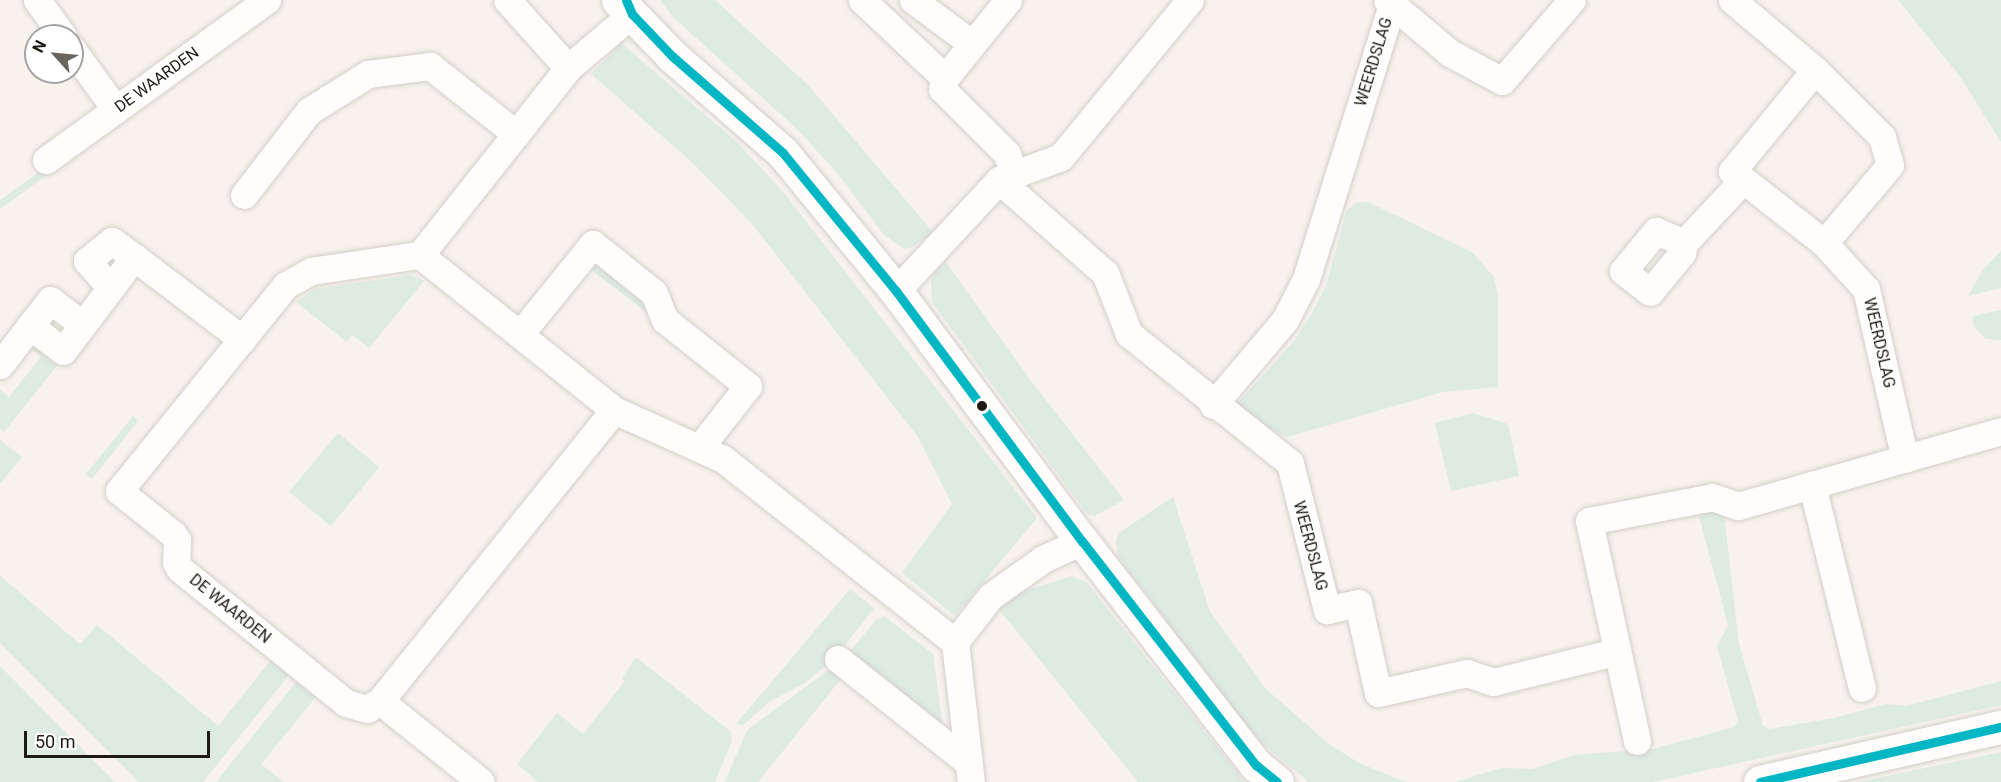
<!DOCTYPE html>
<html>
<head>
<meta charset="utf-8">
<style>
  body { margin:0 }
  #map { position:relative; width:2001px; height:782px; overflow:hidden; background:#f7f2ec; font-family:Roboto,sans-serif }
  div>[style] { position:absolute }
  .green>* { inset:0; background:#ddebe0 }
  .roads { filter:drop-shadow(0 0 2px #d4cec8) drop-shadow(0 0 2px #d4cec8) }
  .street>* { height:27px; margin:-13.5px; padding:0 13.5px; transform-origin:13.5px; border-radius:13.5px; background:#fefdfc }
  .secondary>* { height:33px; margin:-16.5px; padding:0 16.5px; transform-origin:16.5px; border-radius:16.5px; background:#fefdfc }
  .bus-1>* { height:9px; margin:-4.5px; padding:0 4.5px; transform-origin:4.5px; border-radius:4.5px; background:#02b6c4 }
  .dots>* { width:16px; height:16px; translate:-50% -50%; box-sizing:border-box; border:3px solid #fff; border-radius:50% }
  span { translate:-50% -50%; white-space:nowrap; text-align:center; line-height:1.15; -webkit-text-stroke:4.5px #fff; paint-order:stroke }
  .street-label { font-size:16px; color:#1f1913 }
  .north { position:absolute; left:24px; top:24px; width:60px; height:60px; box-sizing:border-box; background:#fff; border:2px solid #a5a3a1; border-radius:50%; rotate:297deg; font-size:16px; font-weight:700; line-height:24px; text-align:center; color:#1f1913 }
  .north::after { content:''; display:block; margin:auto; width:21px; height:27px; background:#6b655f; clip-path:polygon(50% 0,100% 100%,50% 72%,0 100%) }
  .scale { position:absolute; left:24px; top:731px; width:186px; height:27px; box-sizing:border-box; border:3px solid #1f1913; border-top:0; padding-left:8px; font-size:18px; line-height:21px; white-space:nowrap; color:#1f1913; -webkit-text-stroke:4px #fff; paint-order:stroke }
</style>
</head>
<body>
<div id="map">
  <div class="green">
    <i style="clip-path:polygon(660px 0,715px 0,807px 84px,933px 232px,913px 247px,904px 249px,884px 235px,838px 174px,797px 129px,673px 17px)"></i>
    <i style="clip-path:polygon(1898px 0,2001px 0,2001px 142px,1959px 75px)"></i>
    <i style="clip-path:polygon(621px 43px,738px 143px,784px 193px,1037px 518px,955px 616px,902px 573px,952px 504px,918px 437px,753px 225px,695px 165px,591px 74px)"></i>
    <i style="clip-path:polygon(64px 154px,69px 159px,0 209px,0 200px)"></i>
    <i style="clip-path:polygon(1368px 202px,1472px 252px,1494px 277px,1498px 296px,1498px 387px,1443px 392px,1287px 437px,1232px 409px,1295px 340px,1312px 313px,1326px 286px,1347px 210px,1356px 203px)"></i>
    <i style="clip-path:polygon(2001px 251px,2001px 288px,1968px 296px,1983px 270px)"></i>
    <i style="clip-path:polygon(594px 261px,643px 295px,650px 315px,586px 266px)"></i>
    <i style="clip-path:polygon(945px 261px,1031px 381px,1124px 500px,1094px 516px,1087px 514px,932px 302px,931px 278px)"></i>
    <i style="clip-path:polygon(411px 275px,424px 281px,369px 348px,352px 335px,347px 342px,296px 302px,315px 289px)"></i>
    <i style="clip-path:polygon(2001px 310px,2001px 340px,1986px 339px,1974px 327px,1972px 316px)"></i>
    <i style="clip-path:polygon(31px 343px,64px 357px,4px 432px,0 429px,0 390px,9px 397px,41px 357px,28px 346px)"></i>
    <i style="clip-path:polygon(1473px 413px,1508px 424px,1519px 476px,1451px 491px,1435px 423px)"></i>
    <i style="clip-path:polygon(133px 416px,138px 421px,92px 479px,86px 474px)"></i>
    <i style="clip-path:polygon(338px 433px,379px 467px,331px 526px,289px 492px)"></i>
    <i style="clip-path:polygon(0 440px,22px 457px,0 484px)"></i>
    <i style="clip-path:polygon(1173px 497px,1210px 612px,1266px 689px,1329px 744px,1359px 763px,1406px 782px,1309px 782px,1264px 745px,1231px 707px,1118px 556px,1116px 541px,1119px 533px)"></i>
    <i style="clip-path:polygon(1723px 507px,1739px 644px,1763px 726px,1769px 729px,1834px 718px,1885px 704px,1906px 706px,2001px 681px,2001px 705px,1653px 782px,1456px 782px,1501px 768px,1532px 769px,1574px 755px,1653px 749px,1734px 727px,1738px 721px,1717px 646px,1728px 625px,1697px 509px)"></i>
    <i style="clip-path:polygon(0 576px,80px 644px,97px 625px,218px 726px,271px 660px,289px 675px,203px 782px,139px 782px,0 643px)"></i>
    <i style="clip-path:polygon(1072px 576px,1087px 583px,1245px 782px,1138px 782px,998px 608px,1024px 591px)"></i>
    <i style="clip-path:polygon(850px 589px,874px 608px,835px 658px,805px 683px,769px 702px,743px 725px,736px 724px)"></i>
    <i style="clip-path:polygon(884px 616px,933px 654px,943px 730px,847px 655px,876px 620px)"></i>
    <i style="clip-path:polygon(636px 657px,730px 731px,732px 740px,715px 782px,538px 782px,517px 764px,557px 713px,583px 734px,625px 681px,622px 678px)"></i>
    <i style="clip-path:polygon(0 666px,115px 782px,0 782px)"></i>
    <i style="clip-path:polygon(834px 666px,845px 674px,758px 782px,725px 782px,747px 730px)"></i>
    <i style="clip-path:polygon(296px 682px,316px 697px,261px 764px,284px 782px,216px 782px)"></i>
    <i style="clip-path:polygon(2001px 752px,2001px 782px,1859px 782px,1949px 763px)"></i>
  </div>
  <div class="roads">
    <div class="street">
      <i style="left:37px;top:0;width:44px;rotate:54.2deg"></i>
      <i style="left:507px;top:0;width:91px;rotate:48.1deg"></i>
      <i style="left:862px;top:0;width:114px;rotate:43.2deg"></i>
      <i style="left:913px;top:0;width:72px;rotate:36.6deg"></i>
      <i style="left:1008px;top:0;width:100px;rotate:128.9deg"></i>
      <i style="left:945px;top:78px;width:11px;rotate:105deg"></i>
      <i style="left:942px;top:89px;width:92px;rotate:45deg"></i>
      <i style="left:1007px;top:154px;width:19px;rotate:72deg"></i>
      <i style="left:1387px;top:0;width:82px;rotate:40.1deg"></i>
      <i style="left:1450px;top:53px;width:59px;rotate:28.3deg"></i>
      <i style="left:1502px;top:81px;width:107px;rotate:-49.2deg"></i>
      <i style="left:1732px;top:0;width:109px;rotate:40.1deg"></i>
      <i style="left:1815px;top:70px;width:95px;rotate:45deg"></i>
      <i style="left:1882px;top:137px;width:29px;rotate:74deg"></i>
      <i style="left:1890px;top:165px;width:102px;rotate:130.2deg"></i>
      <i style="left:1824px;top:243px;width:62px;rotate:47.6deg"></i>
      <i style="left:1866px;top:289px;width:174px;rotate:77.1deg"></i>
      <i style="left:72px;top:49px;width:75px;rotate:54.2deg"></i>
      <i style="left:1815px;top:70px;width:131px;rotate:129.4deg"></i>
      <i style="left:1732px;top:171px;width:117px;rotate:38deg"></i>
      <i style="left:46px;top:160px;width:273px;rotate:-35.9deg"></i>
      <i style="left:999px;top:180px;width:141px;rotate:41.3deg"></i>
      <i style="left:1105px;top:273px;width:66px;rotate:68.5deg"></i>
      <i style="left:1129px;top:334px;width:206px;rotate:38.7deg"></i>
      <i style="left:1290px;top:463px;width:152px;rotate:75.9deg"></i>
      <i style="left:1327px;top:610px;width:32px;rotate:-13deg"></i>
      <i style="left:1358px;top:603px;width:92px;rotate:77.5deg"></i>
      <i style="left:1378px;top:693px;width:91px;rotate:-12.7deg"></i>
      <i style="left:1467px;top:673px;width:28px;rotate:19deg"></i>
      <i style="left:1493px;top:682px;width:126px;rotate:-13.8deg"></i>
      <i style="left:244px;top:195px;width:106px;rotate:-52.3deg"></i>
      <i style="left:309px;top:111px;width:70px;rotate:-32.1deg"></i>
      <i style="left:368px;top:74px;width:63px;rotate:-7.4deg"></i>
      <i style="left:430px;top:66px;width:110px;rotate:38.3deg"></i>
      <i style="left:1684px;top:243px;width:10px;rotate:101deg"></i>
      <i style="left:1682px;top:253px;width:50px;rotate:129.4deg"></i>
      <i style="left:1650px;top:292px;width:34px;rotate:-142deg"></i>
      <i style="left:1623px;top:271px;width:52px;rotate:-50.5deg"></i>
      <i style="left:1656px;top:231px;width:30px;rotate:23deg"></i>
      <i style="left:1684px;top:243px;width:85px;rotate:-46.9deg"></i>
      <i style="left:420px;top:255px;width:248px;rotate:38.6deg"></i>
      <i style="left:614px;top:410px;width:120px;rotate:24.2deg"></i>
      <i style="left:723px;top:459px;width:295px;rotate:38.3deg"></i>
      <i style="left:955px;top:642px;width:141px;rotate:83.5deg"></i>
      <i style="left:110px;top:287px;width:35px;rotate:-131deg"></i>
      <i style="left:87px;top:261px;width:32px;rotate:-39deg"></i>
      <i style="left:112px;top:241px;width:27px;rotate:36deg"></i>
      <i style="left:896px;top:291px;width:151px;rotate:-47.1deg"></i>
      <i style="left:999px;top:180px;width:66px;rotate:-20.4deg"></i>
      <i style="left:1061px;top:157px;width:203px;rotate:-50.6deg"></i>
      <i style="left:30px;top:326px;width:33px;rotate:-52deg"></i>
      <i style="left:50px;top:300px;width:40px;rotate:37deg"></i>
      <i style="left:520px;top:334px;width:116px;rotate:-51deg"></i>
      <i style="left:593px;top:244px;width:78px;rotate:38.8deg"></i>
      <i style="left:654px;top:293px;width:29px;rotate:68deg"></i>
      <i style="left:665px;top:320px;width:106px;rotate:38.5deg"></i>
      <i style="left:748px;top:386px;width:76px;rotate:128.1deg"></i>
      <i style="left:0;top:365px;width:49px;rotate:-52.4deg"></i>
      <i style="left:30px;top:326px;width:41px;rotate:37.1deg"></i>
      <i style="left:63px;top:351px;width:118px;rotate:-52.9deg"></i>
      <i style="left:134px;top:257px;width:136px;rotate:37.2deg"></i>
      <i style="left:1213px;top:405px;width:111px;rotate:-49.7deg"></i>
      <i style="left:1285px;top:320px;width:46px;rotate:-62.9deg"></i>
      <i style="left:1306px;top:279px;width:287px;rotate:-72.6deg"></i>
      <i style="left:614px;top:410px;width:373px;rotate:128.8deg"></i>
      <i style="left:380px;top:701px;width:15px;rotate:148deg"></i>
      <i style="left:367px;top:709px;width:22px;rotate:-164deg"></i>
      <i style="left:346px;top:703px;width:213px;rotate:-141.1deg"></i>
      <i style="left:180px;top:569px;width:8px;rotate:-120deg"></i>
      <i style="left:176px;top:562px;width:22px;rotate:-87deg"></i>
      <i style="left:177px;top:540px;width:7px;rotate:-124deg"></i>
      <i style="left:173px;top:534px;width:69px;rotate:-141.5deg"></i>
      <i style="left:119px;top:491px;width:265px;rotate:-51deg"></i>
      <i style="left:286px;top:285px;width:29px;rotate:-29deg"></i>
      <i style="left:311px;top:271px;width:110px;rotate:-8.4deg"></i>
      <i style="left:420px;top:255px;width:238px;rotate:-51.6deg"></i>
      <i style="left:568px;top:68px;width:84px;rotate:-40.2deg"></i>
      <i style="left:1812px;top:485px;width:209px;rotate:76.2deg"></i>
      <i style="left:955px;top:642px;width:58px;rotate:-52deg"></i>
      <i style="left:991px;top:596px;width:64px;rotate:-35.4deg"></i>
      <i style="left:1043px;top:559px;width:43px;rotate:-24.8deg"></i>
      <i style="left:838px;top:659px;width:166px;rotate:38.4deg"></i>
      <i style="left:380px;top:701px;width:129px;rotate:38.7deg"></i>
      <i style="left:1637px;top:741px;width:225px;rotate:-102.3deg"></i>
      <i style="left:1589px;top:521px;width:125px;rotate:-11deg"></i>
      <i style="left:1712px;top:497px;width:28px;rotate:19deg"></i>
      <i style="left:1738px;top:506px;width:273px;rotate:-15.9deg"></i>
    </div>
    <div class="secondary">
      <i style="left:618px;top:0;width:78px;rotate:46deg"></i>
      <i style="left:672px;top:56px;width:147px;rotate:41.1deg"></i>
      <i style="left:783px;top:153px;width:178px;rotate:50.7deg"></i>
      <i style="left:896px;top:291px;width:312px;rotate:53.4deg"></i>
      <i style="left:1082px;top:541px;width:284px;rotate:52.2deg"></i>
      <i style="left:1256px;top:765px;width:27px;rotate:39deg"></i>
      <i style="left:1760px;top:782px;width:247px;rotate:-12.9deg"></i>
    </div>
  </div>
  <div class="bus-1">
    <i style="left:626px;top:0;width:15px;rotate:67deg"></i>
    <i style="left:632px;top:14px;width:58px;rotate:46.4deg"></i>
    <i style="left:672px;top:56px;width:147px;rotate:41.1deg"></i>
    <i style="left:783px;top:153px;width:178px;rotate:50.7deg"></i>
    <i style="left:896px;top:291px;width:312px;rotate:53.4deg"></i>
    <i style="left:1082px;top:541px;width:284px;rotate:52.2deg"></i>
    <i style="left:1256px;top:765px;width:27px;rotate:39deg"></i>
    <i style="left:1760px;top:782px;width:247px;rotate:-12.9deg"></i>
  </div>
  <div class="dots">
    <i style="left:982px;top:406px;background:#1f1913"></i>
  </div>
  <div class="street-label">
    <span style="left:1374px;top:62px;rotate:-73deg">WEERDSLAG</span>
    <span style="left:157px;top:80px;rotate:-36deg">DE WAARDEN</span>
    <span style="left:1879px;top:343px;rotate:77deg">WEERDSLAG</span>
    <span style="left:1310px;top:546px;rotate:75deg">WEERDSLAG</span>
    <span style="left:230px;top:609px;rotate:39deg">DE WAARDEN</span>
  </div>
  <div class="north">N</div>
  <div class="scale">50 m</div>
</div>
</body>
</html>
